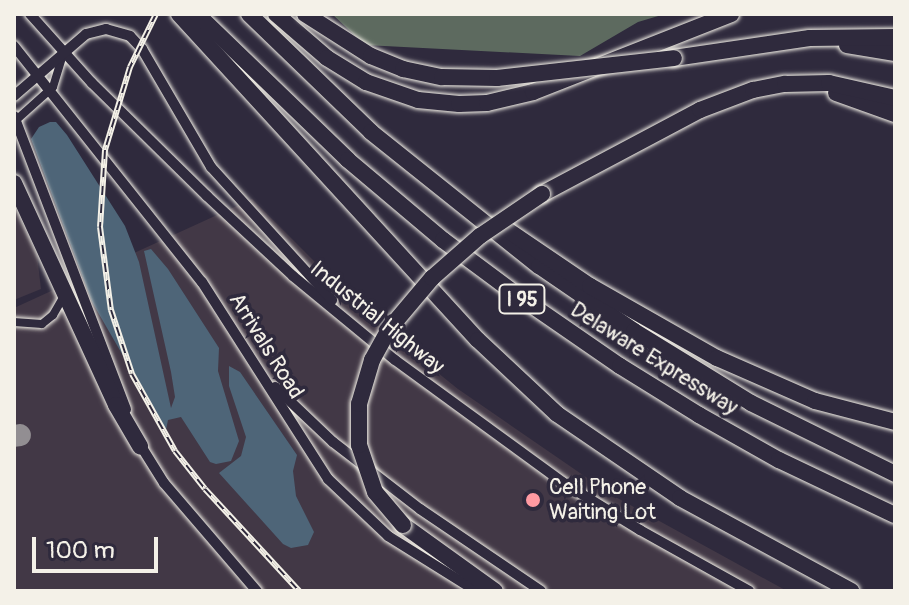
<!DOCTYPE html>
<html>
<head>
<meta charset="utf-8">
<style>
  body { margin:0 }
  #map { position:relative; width:909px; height:605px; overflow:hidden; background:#2f2a3d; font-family:Pangolin,sans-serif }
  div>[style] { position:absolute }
  .built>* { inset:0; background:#423846 }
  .green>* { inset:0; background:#5d6a5f }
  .water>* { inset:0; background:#4e6578 }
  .taxiway>* { height:22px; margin:-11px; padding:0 11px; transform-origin:11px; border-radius:11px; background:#928e92 }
  .roads { filter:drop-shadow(0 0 2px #f4f1e8) drop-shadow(0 0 2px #f4f1e8) }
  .minor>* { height:8px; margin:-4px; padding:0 4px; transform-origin:4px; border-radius:4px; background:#2f2a3d }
  .tertiary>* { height:10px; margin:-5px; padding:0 5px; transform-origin:5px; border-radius:5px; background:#2f2a3d }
  .motorway>* { height:16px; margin:-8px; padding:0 8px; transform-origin:8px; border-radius:8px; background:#2f2a3d }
  .rail>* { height:6px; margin-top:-3px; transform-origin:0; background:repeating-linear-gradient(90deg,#2f2a3d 0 9px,#f4f1e8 0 18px); box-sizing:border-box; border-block:2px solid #f4f1e8 }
  .bridges { filter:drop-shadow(0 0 2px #f4f1e8) drop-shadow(0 0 2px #f4f1e8) }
  .motorway-bridge>* { height:16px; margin:-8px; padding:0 8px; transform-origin:8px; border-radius:8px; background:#2f2a3d }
  .dots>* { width:22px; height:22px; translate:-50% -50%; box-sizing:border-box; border:4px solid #2f2a3d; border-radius:50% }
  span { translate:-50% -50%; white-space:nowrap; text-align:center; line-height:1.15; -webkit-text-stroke:7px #2f2a3d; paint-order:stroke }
  .shield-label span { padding:2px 6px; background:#2f2a3d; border:2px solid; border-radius:6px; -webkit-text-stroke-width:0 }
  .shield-label { font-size:20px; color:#f4f1e8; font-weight:700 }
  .street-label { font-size:22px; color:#f4f1e8 }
  .poi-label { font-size:22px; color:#f4f1e8 }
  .left { translate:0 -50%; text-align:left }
  .frame { position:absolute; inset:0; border:16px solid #f4f1e8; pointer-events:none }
  .scale { position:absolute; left:32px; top:537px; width:126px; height:36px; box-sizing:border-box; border:4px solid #f4f1e8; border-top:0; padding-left:10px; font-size:24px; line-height:28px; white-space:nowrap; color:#f4f1e8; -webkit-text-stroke:6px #2f2a3d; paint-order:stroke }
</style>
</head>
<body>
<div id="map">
  <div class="built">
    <i style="clip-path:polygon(252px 199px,376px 323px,458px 389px,612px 495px,787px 591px,14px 591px,14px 308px)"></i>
    <i style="clip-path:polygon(14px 205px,37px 255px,41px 289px,14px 300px)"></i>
  </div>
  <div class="green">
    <i style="clip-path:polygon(332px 14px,665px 14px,638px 22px,580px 56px,365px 45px)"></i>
  </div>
  <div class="water">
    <i style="clip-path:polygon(50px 122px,56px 122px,67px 135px,125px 226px,139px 262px,171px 408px,175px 397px,171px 372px,144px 251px,151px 249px,168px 269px,219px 348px,218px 371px,239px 441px,231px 461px,216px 464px,210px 462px,181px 417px,168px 420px,166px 430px,92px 302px,31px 139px,39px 127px)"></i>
    <i style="clip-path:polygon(229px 366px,240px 372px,297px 455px,293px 471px,296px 496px,314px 532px,308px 545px,291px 548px,283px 544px,219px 473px,241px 456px,246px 437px,229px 386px)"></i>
  </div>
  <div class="taxiway">
    <i style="left:14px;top:436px;width:6px;rotate:-9deg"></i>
  </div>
  <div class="roads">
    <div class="minor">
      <i style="left:14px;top:122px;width:52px;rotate:-41.9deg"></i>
      <i style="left:53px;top:87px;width:34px;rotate:-73deg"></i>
      <i style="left:14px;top:322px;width:28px;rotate:4deg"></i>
      <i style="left:42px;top:324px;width:14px;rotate:-39deg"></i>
      <i style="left:53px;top:315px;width:24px;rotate:-60deg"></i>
    </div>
    <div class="tertiary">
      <i style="left:30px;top:14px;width:93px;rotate:48.1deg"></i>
      <i style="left:92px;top:83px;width:161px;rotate:44.5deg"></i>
      <i style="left:207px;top:196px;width:117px;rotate:42.9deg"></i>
      <i style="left:293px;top:276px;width:132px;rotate:39.5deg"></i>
      <i style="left:395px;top:360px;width:207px;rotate:36.1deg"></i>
      <i style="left:562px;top:482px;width:92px;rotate:31.6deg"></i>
      <i style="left:640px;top:530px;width:125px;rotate:29.2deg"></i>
      <i style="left:14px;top:46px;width:302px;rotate:51.5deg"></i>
      <i style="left:202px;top:282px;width:234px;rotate:57.4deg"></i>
      <i style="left:328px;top:479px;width:83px;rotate:43.5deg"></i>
      <i style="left:388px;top:536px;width:104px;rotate:32deg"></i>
      <i style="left:14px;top:96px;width:95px;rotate:-40.7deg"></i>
      <i style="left:86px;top:34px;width:21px;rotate:-14deg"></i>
      <i style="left:106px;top:29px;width:25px;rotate:16deg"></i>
      <i style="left:130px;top:36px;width:18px;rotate:47deg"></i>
      <i style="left:142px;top:49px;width:137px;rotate:59.7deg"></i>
      <i style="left:211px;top:167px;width:180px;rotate:47.7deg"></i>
      <i style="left:14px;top:116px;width:314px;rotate:69.1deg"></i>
      <i style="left:275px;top:387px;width:80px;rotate:43.5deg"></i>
      <i style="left:333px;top:442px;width:110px;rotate:37.6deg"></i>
      <i style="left:420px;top:509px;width:146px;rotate:34.1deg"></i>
      <i style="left:139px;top:443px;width:47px;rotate:58deg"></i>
      <i style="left:164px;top:483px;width:143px;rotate:49.3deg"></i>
    </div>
    <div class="motorway">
      <i style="left:179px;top:14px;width:442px;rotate:47.5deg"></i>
      <i style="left:478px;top:340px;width:108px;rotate:43.1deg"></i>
      <i style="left:557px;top:414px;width:149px;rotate:34.3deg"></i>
      <i style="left:680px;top:498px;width:195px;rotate:28.5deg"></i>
      <i style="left:197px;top:14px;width:210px;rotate:44deg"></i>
      <i style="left:348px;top:160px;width:124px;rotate:40.1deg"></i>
      <i style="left:443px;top:240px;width:92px;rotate:36.6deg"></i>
      <i style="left:517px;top:295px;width:125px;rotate:34.6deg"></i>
      <i style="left:620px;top:366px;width:93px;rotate:31.8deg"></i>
      <i style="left:699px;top:415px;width:92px;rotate:29.4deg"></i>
      <i style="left:779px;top:460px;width:128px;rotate:25.4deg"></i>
      <i style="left:249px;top:14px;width:170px;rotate:44deg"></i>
      <i style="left:371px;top:132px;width:215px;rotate:38.6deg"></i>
      <i style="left:539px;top:266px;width:115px;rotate:34.4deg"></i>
      <i style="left:634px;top:331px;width:137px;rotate:31.6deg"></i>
      <i style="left:751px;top:403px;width:161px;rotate:26.2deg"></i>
      <i style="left:276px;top:14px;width:67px;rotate:40.8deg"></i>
      <i style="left:327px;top:58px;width:46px;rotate:31.6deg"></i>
      <i style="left:366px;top:82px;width:55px;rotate:19.1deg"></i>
      <i style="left:418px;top:100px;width:41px;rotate:5.6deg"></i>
      <i style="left:459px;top:104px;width:28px;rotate:-2deg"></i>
      <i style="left:487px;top:103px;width:47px;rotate:-13.4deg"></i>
      <i style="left:533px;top:92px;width:213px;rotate:-21.5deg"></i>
      <i style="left:847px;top:45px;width:49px;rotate:9.5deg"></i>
      <i style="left:674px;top:58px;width:137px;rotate:-8.4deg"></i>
      <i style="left:810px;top:38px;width:85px;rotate:-0.7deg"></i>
      <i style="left:836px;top:93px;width:63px;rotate:19.6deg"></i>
      <i style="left:14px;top:183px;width:244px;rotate:65.3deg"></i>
      <i style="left:116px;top:405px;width:48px;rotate:59.7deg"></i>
      <i style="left:542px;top:194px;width:179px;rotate:-28deg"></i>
      <i style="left:700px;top:110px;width:57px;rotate:-20.7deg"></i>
      <i style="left:753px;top:90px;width:33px;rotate:-11deg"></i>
      <i style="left:785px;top:84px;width:44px;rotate:-1.3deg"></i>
      <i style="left:829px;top:83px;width:68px;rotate:12.8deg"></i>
      <i style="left:506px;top:229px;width:102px;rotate:34.2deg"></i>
      <i style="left:590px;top:286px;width:146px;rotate:29.6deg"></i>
      <i style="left:717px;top:358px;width:107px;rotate:23.7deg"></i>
      <i style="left:815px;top:401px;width:83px;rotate:14.7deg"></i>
      <i style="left:403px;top:525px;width:113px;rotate:35.7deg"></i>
    </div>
  </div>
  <div class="rail">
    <i style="left:156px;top:14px;width:59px;rotate:116.1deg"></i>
    <i style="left:130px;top:67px;width:87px;rotate:106.8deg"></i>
    <i style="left:105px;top:150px;width:77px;rotate:93.7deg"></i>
    <i style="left:100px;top:227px;width:84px;rotate:82.5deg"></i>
    <i style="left:111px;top:310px;width:67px;rotate:71.8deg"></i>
    <i style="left:132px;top:374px;width:88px;rotate:60.8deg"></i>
    <i style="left:175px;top:451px;width:48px;rotate:51.7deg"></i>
    <i style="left:205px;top:489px;width:139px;rotate:47.3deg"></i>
  </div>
  <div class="bridges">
    <div class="motorway-bridge">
      <i style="left:305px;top:14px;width:78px;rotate:32.5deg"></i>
      <i style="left:371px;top:56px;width:35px;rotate:22deg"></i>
      <i style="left:403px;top:69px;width:40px;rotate:12deg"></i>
      <i style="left:442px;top:77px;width:55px;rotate:1deg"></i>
      <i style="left:497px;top:78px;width:178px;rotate:-6.4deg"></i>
      <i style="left:403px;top:525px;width:43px;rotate:-130.3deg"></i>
      <i style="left:375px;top:492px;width:50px;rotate:-108.8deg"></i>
      <i style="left:359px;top:445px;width:41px;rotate:-90deg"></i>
      <i style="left:359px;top:404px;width:46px;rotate:-73.5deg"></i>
      <i style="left:372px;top:360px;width:35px;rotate:-61deg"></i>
      <i style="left:389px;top:329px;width:67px;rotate:-49.9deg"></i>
      <i style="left:432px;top:278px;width:64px;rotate:-41.2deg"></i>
      <i style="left:480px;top:236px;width:75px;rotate:-34.1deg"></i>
    </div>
  </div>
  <div class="dots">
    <i style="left:533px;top:500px;background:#ff9aa2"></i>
  </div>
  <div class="shield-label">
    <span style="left:522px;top:299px">I 95</span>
  </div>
  <div class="street-label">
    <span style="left:377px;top:318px;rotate:39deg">Industrial Highway</span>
    <span style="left:266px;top:346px;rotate:58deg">Arrivals Road</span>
    <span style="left:654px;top:359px;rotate:32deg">Delaware Expressway</span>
  </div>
  <div class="poi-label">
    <span class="left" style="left:549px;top:500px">Cell Phone<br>Waiting Lot</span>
  </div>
  <div class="frame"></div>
  <div class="scale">100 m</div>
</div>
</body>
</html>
